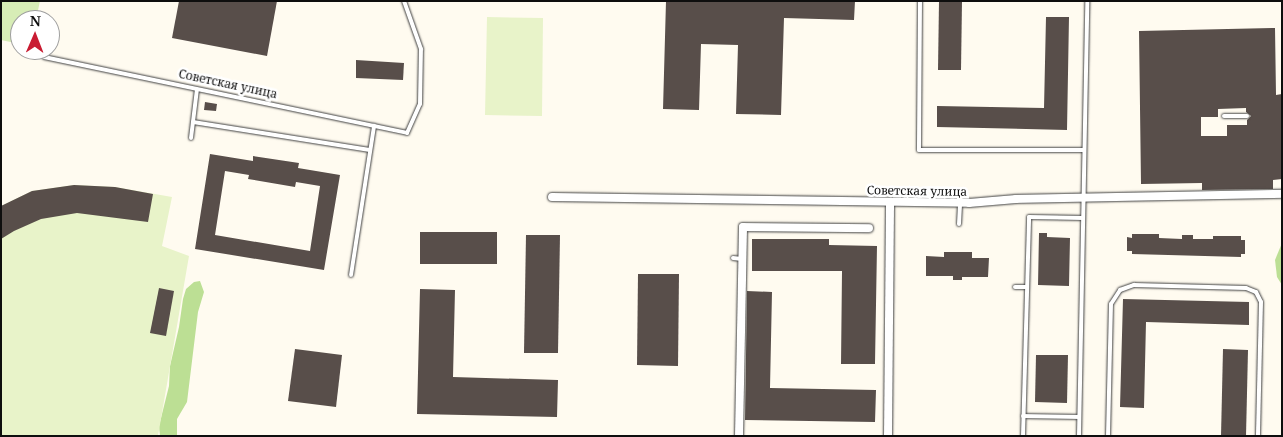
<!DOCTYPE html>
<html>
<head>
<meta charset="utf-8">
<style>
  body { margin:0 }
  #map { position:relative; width:1283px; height:437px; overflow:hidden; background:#fffbf0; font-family:"Noto Serif",serif }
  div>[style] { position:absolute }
  .green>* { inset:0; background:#d7edb6 }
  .forest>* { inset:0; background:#bcdf94 }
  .pitch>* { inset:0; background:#e8f3c9 }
  .building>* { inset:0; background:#584e4a }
  .roads { filter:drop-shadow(0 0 1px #414141) drop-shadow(0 0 1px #414141) }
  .service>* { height:4px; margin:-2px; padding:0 2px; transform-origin:2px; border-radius:2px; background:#fff }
  .minor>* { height:8px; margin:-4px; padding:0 4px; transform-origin:4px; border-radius:4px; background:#fff }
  span { translate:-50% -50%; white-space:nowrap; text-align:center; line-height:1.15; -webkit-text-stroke:5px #fff; paint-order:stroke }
  .street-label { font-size:12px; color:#0e0e0e }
  .frame { position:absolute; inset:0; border:2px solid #0e0e0e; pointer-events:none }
  .north { position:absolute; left:10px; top:10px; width:50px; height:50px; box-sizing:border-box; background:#fff; border:1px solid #9f9f9f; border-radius:50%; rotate:1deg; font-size:14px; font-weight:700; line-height:20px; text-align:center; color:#0e0e0e }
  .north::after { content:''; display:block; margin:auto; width:18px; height:22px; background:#c91c32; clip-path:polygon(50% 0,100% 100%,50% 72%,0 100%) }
</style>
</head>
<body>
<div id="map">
  <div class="green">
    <i style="clip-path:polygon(1px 1px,40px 1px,36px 20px,20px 20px,20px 44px,1px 40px)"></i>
  </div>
  <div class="forest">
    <i style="clip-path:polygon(1282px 243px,1282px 285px,1277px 277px,1275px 260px)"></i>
    <i style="clip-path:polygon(200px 281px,204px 292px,198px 312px,187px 402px,177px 419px,177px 436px,160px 436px,159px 426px,169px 386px,170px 366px,179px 327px,183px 299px,186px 289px,194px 282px)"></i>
  </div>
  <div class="pitch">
    <i style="clip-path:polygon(487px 17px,543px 18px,542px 116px,485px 115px)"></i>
    <i style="clip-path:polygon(74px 185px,115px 187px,172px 197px,162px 246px,189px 256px,158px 436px,1px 436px,1px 206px,32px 191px)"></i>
  </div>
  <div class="building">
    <i style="clip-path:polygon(179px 1px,277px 1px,267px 56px,172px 38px)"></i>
    <i style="clip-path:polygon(666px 1px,855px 1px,854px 20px,784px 18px,781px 115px,736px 114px,738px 45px,701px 44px,699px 110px,663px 109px)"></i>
    <i style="clip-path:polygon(939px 1px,962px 1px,961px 70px,938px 70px)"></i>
    <i style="clip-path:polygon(1046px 17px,1069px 17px,1067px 130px,937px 127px,937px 106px,1044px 108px)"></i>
    <i style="clip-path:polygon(evenodd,1275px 28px,1276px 95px,1282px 94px,1282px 179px,1273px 180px,1273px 189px,1202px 190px,1202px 183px,1141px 184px,1139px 31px,1275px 28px,1246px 108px,1246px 112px,1251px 116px,1247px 120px,1247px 125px,1227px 125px,1227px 136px,1201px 136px,1201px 117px,1218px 117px,1218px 109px,1246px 108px)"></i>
    <i style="clip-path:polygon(356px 60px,404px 63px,403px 80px,356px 78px)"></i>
    <i style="clip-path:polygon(205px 102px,217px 104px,216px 111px,204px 110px)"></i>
    <i style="clip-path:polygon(evenodd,210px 154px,253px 161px,253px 156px,299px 163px,298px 168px,340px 175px,324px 270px,195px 249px,210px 154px,225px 171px,249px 175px,248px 179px,295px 187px,296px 182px,320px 186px,310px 251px,215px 235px,225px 171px)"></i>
    <i style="clip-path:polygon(74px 185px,115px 187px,153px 194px,148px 222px,77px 213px,41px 219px,14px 231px,1px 239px,1px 206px,32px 191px)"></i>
    <i style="clip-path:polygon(420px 232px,497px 232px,497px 264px,420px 264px)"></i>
    <i style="clip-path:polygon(1039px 233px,1047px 233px,1047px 237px,1070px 238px,1069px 286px,1038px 285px)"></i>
    <i style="clip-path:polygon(1132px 234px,1159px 234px,1159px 238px,1182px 239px,1182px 235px,1193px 235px,1193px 239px,1213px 239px,1213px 236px,1241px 236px,1241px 240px,1245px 240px,1245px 254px,1241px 254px,1241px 257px,1132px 254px,1132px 251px,1127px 251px,1127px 237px,1132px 238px)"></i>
    <i style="clip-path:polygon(526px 235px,560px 235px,558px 353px,524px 353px)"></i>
    <i style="clip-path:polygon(752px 239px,829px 239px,829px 245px,877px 246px,875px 364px,841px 364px,842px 271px,752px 271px)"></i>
    <i style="clip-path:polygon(944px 252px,972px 252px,972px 258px,989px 258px,988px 277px,962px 277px,962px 280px,953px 280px,953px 276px,926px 276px,926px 256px,944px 257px)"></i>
    <i style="clip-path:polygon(638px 274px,679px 274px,678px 366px,637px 365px)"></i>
    <i style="clip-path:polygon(159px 288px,174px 291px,166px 336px,150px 333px)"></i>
    <i style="clip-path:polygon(420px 289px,455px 290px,453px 377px,558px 380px,557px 417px,417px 414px)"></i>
    <i style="clip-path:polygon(747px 291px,772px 292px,770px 388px,876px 390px,875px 422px,745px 420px)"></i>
    <i style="clip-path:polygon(1123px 299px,1249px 302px,1249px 325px,1146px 322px,1144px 408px,1120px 407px)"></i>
    <i style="clip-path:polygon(295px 349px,342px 355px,336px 407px,288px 401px)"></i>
    <i style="clip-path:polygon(1223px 349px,1248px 350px,1246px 436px,1221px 436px)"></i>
    <i style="clip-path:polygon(1036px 355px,1068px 355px,1067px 403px,1035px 402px)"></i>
  </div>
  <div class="roads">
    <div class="service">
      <i style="left:920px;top:1px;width:149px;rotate:90.4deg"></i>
      <i style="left:919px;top:150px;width:165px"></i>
      <i style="left:44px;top:57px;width:371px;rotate:11.8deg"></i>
      <i style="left:407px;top:133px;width:32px;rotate:-66deg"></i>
      <i style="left:420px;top:104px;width:55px;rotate:-89deg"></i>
      <i style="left:421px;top:49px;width:51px;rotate:-109.5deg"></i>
      <i style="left:1224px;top:116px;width:23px"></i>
      <i style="left:193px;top:122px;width:179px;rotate:9deg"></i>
      <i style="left:191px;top:138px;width:49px;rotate:-83deg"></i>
      <i style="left:959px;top:224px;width:21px;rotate:-87deg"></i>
      <i style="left:733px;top:258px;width:9px;rotate:6deg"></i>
      <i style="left:351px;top:275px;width:151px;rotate:-81.2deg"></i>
      <i style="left:1015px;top:287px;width:12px"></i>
      <i style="left:1023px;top:416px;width:56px;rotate:1deg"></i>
      <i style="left:1023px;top:436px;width:219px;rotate:-88.4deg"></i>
      <i style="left:1029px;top:217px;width:54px;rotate:1.1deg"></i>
      <i style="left:1079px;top:436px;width:435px;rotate:-88.9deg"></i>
      <i style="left:1108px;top:436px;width:132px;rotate:-88.7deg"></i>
      <i style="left:1111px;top:304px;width:17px;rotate:-57deg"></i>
      <i style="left:1120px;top:290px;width:15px;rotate:-20deg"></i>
      <i style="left:1134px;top:285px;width:112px;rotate:1.5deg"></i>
      <i style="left:1246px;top:288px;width:11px;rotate:22deg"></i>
      <i style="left:1256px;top:292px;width:11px;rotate:63deg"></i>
      <i style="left:1261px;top:302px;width:134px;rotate:91.3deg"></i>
    </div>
    <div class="minor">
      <i style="left:552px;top:197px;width:417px;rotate:0.8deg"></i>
      <i style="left:969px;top:203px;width:47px;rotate:-4.9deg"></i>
      <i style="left:1016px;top:199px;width:266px;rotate:-1.1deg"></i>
      <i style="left:739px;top:436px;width:209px;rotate:-88.9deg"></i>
      <i style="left:743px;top:227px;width:126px;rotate:0.5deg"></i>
      <i style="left:888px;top:436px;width:234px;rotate:-89.5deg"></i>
    </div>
  </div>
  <div class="street-label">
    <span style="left:228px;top:84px;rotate:12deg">Советская улица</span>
    <span style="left:917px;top:191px;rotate:1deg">Советская улица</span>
  </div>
  <div class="frame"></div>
  <div class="north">N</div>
</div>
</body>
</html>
